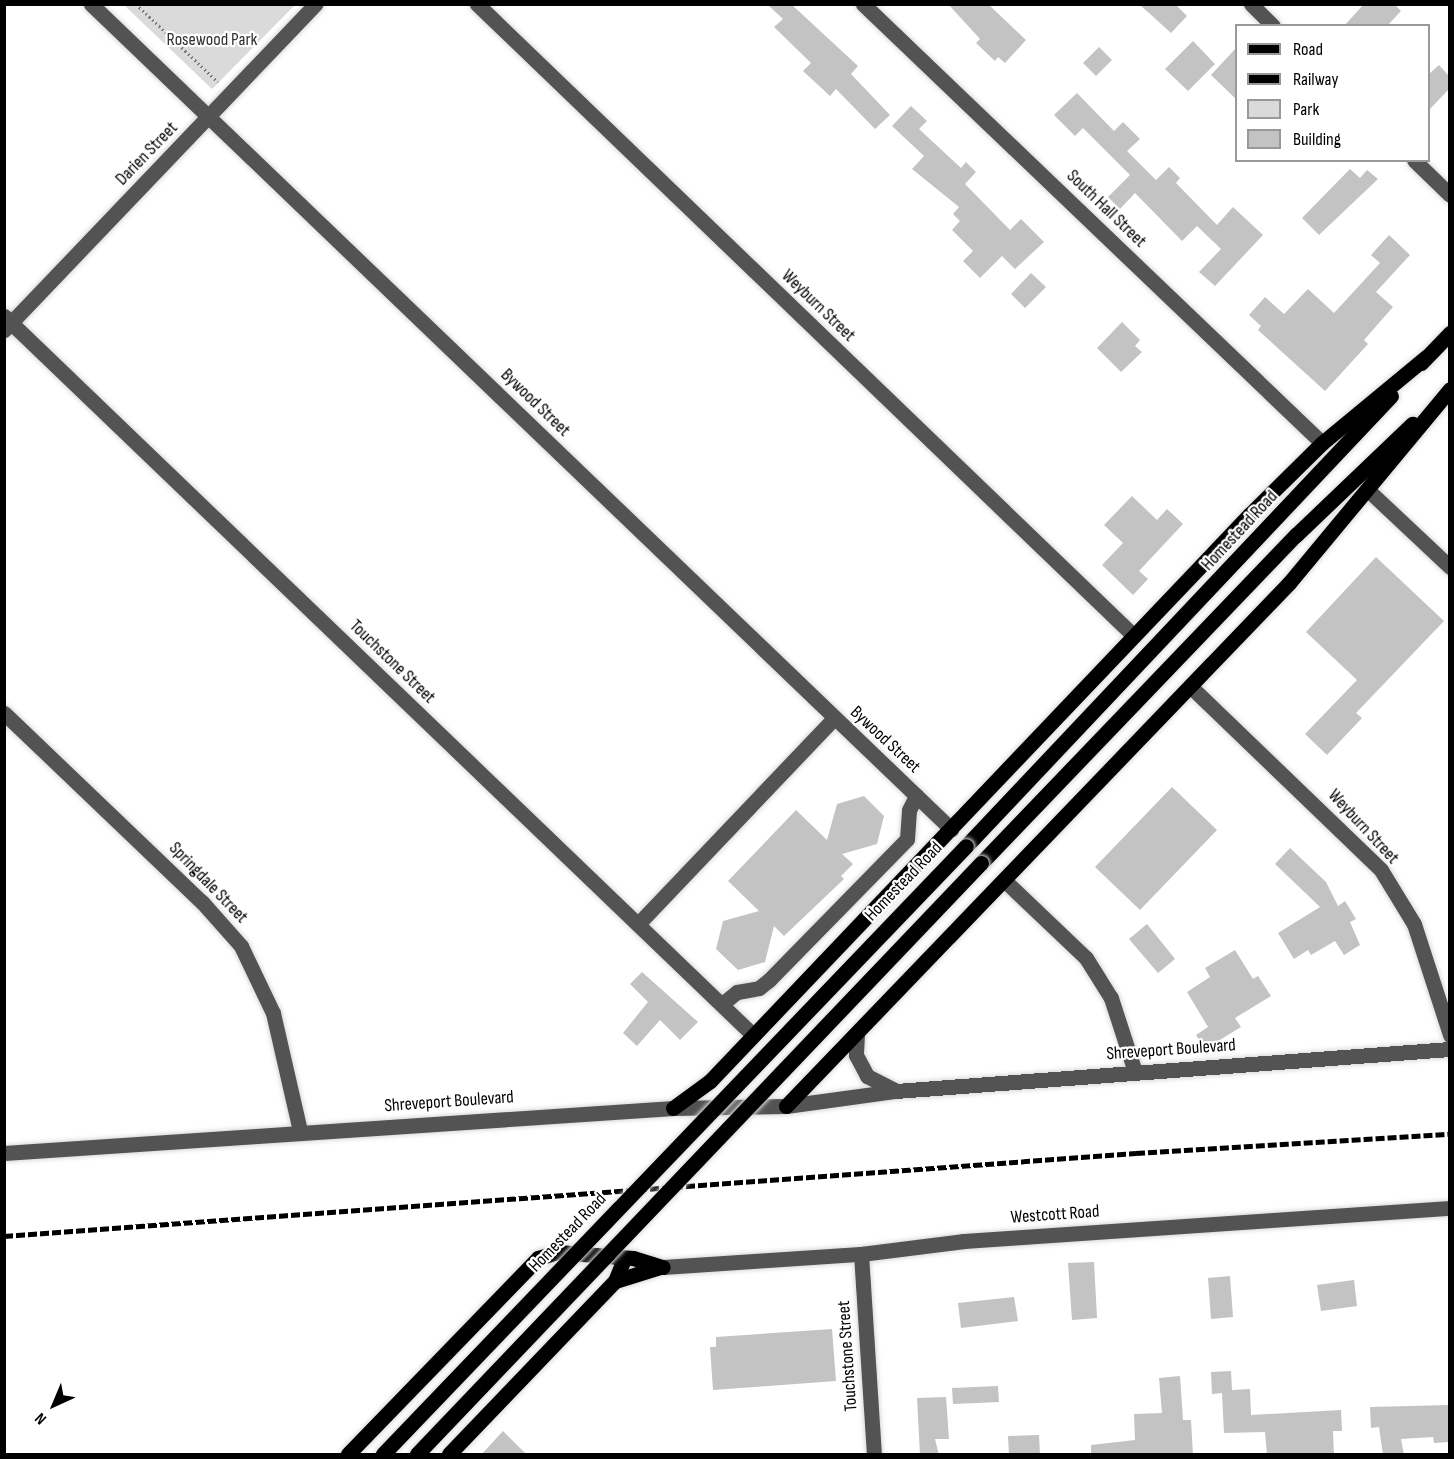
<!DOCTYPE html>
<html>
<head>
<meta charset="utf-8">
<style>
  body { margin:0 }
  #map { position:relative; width:1454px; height:1459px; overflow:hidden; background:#fff; font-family:"Sofia Sans Condensed",sans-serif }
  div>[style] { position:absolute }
  .green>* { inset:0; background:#dadada }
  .building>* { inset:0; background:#c3c3c3 }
  .path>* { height:3px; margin-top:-1.5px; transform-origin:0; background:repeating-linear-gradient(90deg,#757575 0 1.5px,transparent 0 4.5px) }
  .roads { filter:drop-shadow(0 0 2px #dbdbdb) drop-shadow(0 0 2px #dbdbdb) }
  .minor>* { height:15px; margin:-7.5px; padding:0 7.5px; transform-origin:7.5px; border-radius:7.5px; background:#535353 }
  .major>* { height:15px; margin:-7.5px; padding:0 7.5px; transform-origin:7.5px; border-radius:7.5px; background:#000 }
  .rail>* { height:4.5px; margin-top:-2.25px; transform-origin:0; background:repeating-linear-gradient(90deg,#000 0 9px,transparent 0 12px) }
  .bridges { filter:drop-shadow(0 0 2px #dbdbdb) drop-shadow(0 0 2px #dbdbdb) }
  .major-bridge>* { height:15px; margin:-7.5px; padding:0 7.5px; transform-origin:7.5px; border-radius:7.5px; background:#000 }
  span { translate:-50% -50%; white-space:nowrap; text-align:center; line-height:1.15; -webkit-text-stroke:4.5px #fff; paint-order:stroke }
  .park-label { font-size:18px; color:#313131 }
  .street-label { font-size:18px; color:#000 }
  .frame { position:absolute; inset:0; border:6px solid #000; pointer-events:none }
  .legend { position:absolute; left:1235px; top:24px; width:195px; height:138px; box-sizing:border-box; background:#fff; border:2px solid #999; margin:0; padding:8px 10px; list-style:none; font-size:18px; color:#000 }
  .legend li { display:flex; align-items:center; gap:12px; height:30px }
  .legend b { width:30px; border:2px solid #999 }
  .north { position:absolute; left:24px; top:1375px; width:60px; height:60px; -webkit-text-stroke:4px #fff; paint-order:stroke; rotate:224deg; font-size:16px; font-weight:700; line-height:24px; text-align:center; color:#000 }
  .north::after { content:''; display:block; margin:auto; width:21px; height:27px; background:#000; clip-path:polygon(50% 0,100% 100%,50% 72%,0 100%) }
</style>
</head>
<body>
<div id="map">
  <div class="green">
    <i style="clip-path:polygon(124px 5px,295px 5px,212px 89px)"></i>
  </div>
  <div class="building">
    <i style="clip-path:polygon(767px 4px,791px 4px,858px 66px,851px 74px,890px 115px,875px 129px,836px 89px,830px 96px,803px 71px,811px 63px,774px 27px,783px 19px)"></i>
    <i style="clip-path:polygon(948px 4px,988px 4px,1026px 40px,1005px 63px,998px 57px,995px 61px,976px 43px,980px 39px)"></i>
    <i style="clip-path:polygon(1139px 4px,1175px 4px,1187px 16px,1171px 33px)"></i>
    <i style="clip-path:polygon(1364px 4px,1394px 4px,1401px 11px,1387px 26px,1344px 26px)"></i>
    <i style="clip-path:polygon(1193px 41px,1215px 64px,1188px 91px,1165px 69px)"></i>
    <i style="clip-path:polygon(1099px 47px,1112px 60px,1096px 76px,1083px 63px)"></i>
    <i style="clip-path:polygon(1236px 48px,1236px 99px,1211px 75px)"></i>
    <i style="clip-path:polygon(1439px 65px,1449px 76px,1449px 89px,1428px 111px,1428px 75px)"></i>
    <i style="clip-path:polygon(1077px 93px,1114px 131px,1123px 122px,1140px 139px,1127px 151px,1156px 180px,1169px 167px,1180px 178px,1176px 183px,1217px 225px,1233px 207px,1263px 235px,1215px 286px,1199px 272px,1221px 249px,1197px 226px,1182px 241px,1135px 193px,1120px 209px,1108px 197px,1130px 175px,1083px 128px,1075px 136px,1054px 115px)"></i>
    <i style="clip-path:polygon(911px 106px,927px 121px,919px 129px,961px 168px,966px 162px,976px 172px,965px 184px,1010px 230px,1021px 219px,1044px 242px,1015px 269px,1002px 256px,980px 278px,963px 261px,973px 251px,952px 230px,960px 221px,953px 214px,959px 207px,912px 169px,924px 156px,892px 126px)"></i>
    <i style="clip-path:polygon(1350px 169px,1360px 178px,1367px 170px,1378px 179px,1319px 235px,1302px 218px)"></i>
    <i style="clip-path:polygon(1389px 235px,1410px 255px,1376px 292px,1393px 307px,1364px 340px,1368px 344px,1325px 391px,1258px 330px,1261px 326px,1249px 315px,1265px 297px,1284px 314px,1308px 289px,1334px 313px,1380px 263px,1371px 255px)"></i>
    <i style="clip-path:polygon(1031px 273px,1046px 287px,1025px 308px,1011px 294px)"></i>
    <i style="clip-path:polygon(1122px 322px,1140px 340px,1135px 346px,1142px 352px,1121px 372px,1097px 348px)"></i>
    <i style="clip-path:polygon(1132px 496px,1157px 520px,1167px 509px,1183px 524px,1139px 571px,1148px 579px,1133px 595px,1102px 565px,1123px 543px,1104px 525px)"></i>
    <i style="clip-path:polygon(1376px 557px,1444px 621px,1356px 713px,1362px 718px,1327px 755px,1305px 734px,1357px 680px,1306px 632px)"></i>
    <i style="clip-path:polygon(1172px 787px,1217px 830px,1140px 910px,1095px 867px)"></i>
    <i style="clip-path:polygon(864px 796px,884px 816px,877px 844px,842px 854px,853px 864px,841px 876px,844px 879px,784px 936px,774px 926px,765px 962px,738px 970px,716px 949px,723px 921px,759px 911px,728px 881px,796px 810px,827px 840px,837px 804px)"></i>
    <i style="clip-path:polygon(1290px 848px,1326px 882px,1338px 906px,1345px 901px,1356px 919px,1350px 922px,1360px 945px,1344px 955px,1335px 941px,1311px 955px,1308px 950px,1294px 959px,1278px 933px,1320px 907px,1275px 864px)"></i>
    <i style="clip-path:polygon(1147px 924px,1175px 959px,1158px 973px,1129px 939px)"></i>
    <i style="clip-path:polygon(1235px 950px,1253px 979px,1258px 976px,1271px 996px,1235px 1018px,1241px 1027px,1205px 1049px,1196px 1035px,1208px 1027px,1187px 992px,1210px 977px,1205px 968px)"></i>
    <i style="clip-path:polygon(642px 972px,698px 1022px,680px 1040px,660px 1020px,637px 1046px,623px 1033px,648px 1002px,630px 984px)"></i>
    <i style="clip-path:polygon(1094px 1262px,1097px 1318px,1072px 1320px,1068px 1263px)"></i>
    <i style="clip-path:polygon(1230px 1276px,1233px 1317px,1211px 1319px,1208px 1278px)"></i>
    <i style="clip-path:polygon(1354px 1280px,1357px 1306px,1321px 1311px,1317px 1285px)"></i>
    <i style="clip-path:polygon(1014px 1297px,1018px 1321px,961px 1328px,958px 1303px)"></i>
    <i style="clip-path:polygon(832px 1329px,836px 1381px,713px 1390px,710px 1347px,716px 1347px,716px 1337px)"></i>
    <i style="clip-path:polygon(1231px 1371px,1232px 1390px,1250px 1389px,1251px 1415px,1341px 1410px,1342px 1431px,1333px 1431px,1334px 1455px,1267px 1455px,1265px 1432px,1224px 1433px,1222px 1393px,1212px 1394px,1211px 1372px)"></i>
    <i style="clip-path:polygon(1180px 1376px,1183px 1420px,1191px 1420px,1193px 1455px,1091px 1455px,1091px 1445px,1135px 1440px,1134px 1414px,1162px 1413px,1159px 1378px)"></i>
    <i style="clip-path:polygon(998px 1386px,999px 1402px,953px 1404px,952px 1388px)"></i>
    <i style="clip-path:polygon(946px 1397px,949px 1439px,935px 1439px,939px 1455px,920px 1455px,917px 1398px)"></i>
    <i style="clip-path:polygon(1449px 1405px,1449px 1442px,1434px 1443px,1433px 1437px,1401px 1439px,1404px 1455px,1383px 1455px,1379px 1427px,1371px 1428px,1370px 1407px)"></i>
    <i style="clip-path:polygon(503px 1431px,527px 1455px,481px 1455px)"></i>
    <i style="clip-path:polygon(1039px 1435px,1040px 1455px,1009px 1455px,1008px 1436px)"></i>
  </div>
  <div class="path">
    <i style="left:136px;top:4px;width:113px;rotate:43.6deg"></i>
  </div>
  <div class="roads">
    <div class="minor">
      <i style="left:91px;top:4px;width:1192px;rotate:43.81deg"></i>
      <i style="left:477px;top:4px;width:910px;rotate:43.89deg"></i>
      <i style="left:863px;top:4px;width:635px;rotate:43.72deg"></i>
      <i style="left:1251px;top:4px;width:31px;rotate:45deg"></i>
      <i style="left:1414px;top:160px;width:50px;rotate:44.2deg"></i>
      <i style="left:4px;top:316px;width:1038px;rotate:43.83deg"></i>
      <i style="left:4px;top:330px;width:451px;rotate:-46.3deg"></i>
      <i style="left:1369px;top:491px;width:111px;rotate:43.2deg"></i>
      <i style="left:1190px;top:686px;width:265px;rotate:43.9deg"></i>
      <i style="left:1381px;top:870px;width:63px;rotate:58.6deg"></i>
      <i style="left:1414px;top:924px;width:117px;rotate:72deg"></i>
      <i style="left:4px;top:713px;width:274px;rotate:43.7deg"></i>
      <i style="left:202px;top:902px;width:59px;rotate:48.4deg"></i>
      <i style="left:241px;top:946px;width:74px;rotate:64.5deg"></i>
      <i style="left:273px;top:1013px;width:121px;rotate:77.1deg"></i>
      <i style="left:1004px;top:880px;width:113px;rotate:43.6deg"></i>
      <i style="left:1086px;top:958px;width:47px;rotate:58deg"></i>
      <i style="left:1111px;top:998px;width:78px;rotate:72deg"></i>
      <i style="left:638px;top:924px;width:284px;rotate:-46.4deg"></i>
      <i style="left:722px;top:1004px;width:19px;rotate:-39deg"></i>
      <i style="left:737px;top:992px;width:22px;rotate:-10deg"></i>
      <i style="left:759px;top:988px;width:13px;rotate:-39deg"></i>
      <i style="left:769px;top:980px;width:197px;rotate:-45.6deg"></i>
      <i style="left:907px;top:839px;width:29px;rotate:-86deg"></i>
      <i style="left:909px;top:810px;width:16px;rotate:-63deg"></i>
      <i style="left:857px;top:1034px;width:21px;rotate:93deg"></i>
      <i style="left:856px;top:1055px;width:24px;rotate:62deg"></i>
      <i style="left:867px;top:1076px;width:33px;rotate:27deg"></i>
      <i style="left:4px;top:1153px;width:671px;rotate:-3.85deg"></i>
      <i style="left:673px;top:1108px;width:113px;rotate:-1deg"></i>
      <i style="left:786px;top:1106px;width:111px;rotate:-7.8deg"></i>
      <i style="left:896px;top:1091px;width:556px;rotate:-4.34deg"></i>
      <i style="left:861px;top:1254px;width:200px;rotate:86.3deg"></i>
      <i style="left:663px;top:1267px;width:198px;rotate:-3.8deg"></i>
      <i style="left:861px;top:1254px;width:104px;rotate:-7.2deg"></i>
      <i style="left:964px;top:1241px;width:487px;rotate:-3.9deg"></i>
    </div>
    <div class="major">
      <i style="left:1421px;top:363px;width:42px;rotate:-46deg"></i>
      <i style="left:966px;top:846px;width:619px;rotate:-46.64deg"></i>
      <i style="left:981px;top:863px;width:455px;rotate:-46.2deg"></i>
      <i style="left:1296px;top:535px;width:161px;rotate:-43.7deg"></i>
      <i style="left:786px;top:1106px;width:726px;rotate:-46.12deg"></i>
      <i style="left:1289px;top:583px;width:252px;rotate:-50.3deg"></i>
      <i style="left:673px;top:1108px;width:46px;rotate:-36.1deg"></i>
      <i style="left:710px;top:1081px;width:782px;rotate:-46.4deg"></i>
      <i style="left:1249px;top:515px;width:103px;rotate:-44.6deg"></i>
      <i style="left:1322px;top:443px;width:135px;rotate:-39.6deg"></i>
      <i style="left:615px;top:1281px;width:47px;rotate:-17.3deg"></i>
      <i style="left:348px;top:1454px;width:273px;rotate:-45.9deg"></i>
      <i style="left:538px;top:1258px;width:21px;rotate:-17deg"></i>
      <i style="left:558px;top:1252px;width:75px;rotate:4.6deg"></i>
      <i style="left:633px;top:1258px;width:31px;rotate:17deg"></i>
      <i style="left:449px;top:1454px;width:240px;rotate:-46.2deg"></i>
      <i style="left:615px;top:1281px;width:18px;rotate:-68deg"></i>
      <i style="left:622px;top:1264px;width:9px;rotate:-122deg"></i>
    </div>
  </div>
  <div class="rail">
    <i style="left:4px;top:1236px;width:1135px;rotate:-4.19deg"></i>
    <i style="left:1136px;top:1153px;width:315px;rotate:-3.5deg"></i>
  </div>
  <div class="bridges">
    <div class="major-bridge">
      <i style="left:383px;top:1454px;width:842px;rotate:-46.2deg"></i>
      <i style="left:417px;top:1454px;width:817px;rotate:-46.34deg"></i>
    </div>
  </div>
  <div class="park-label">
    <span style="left:212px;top:40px">Rosewood Park</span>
  </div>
  <div class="street-label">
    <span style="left:147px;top:154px;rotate:-46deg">Darien Street</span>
    <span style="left:1106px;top:209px;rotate:44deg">South Hall Street</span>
    <span style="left:818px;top:306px;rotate:44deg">Weyburn Street</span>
    <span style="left:535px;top:403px;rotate:44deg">Bywood Street</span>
    <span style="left:1240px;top:531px;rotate:-47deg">Homestead Road</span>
    <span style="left:392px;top:662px;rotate:44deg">Touchstone Street</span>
    <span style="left:885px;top:740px;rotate:43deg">Bywood Street</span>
    <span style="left:1363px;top:827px;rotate:47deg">Weyburn Street</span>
    <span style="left:904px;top:882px;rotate:-46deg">Homestead Road</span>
    <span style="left:208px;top:883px;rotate:46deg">Springdale Street</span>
    <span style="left:1171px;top:1050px;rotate:-4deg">Shreveport Boulevard</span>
    <span style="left:449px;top:1102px;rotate:-4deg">Shreveport Boulevard</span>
    <span style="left:1055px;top:1215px;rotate:-4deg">Westcott Road</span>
    <span style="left:568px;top:1233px;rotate:-46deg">Homestead Road</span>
    <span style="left:848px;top:1356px;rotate:-94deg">Touchstone Street</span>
  </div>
  <div class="frame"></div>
  <ul class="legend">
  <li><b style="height:8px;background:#000"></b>Road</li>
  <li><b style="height:8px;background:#000"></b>Railway</li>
  <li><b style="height:16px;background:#dadada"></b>Park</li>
  <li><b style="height:16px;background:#c3c3c3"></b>Building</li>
  </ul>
  <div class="north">N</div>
</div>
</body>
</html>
